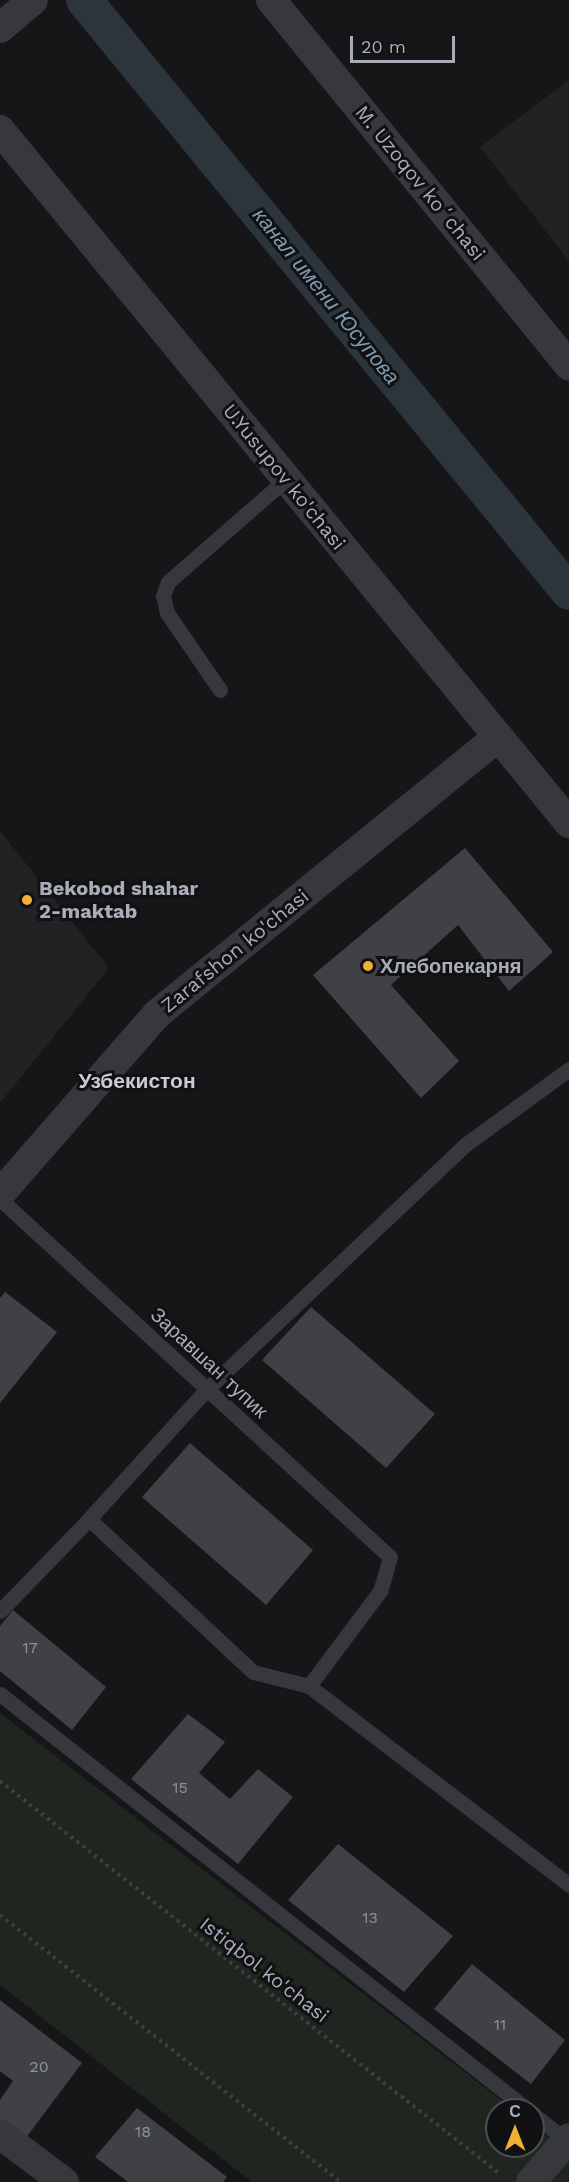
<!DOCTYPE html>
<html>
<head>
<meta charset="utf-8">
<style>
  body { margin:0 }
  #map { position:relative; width:569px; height:2182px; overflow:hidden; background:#161618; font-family:"Work Sans",sans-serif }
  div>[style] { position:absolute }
  .built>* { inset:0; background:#222225 }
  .green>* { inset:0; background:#1e261f }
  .canal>* { height:36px; margin:-18px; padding:0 18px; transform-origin:18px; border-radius:18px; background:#2c353c }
  .building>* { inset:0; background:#404145 }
  .path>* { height:4px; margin-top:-2px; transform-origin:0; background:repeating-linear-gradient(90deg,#3d3f44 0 3px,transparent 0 7.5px) }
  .lane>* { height:15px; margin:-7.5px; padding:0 7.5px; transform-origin:7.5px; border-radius:7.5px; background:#37383d }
  .street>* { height:30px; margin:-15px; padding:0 15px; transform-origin:15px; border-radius:15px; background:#37383d }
  .dots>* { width:16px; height:16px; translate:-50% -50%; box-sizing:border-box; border:3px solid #111113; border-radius:50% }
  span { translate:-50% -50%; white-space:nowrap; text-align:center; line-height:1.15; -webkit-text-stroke:6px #111113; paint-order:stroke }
  .number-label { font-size:16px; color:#8e929b }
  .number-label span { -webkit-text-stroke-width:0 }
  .street-label { font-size:20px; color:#a8adb8 }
  .poi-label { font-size:20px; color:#a8adb8; font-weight:700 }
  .left { translate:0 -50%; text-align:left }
  .water-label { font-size:21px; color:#7f9bb3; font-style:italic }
  .neighbourhood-label { font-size:21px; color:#c9ccd4; font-weight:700 }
  .north { position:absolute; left:485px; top:2098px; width:60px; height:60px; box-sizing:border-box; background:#111113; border:2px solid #4d4f55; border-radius:50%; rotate:0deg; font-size:16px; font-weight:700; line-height:24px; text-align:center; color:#a8adb8 }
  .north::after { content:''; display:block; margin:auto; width:21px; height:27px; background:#f2b134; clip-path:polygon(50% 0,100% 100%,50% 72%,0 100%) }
  .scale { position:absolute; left:350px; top:36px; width:105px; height:27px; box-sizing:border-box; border:3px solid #a8adb8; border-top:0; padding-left:8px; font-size:18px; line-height:21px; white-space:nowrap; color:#a8adb8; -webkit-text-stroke:4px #111113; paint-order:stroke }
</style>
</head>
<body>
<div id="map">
  <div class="built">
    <i style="clip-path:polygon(569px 80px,569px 261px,480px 147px)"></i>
    <i style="clip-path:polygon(0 831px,109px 968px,0 1103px)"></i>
  </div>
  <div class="green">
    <i style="clip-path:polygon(0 1713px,514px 2110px,497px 2110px,497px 2146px,533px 2146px,533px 2125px,569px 2153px,569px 2182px,252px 2182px,0 1985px)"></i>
  </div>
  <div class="canal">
    <i style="left:84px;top:0;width:765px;rotate:50.67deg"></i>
  </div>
  <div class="building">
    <i style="clip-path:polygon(465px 848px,553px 952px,509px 991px,458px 925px,391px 985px,459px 1061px,421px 1098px,313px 975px)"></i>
    <i style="clip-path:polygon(5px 1292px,57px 1332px,0 1403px,0 1298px)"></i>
    <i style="clip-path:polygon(311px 1307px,435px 1414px,386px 1468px,262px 1360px)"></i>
    <i style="clip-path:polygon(190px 1443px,313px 1550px,266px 1605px,142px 1497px)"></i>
    <i style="clip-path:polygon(13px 1610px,106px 1687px,72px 1730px,0 1671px,0 1626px)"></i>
    <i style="clip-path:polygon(188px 1714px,225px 1742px,199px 1773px,230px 1799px,258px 1769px,293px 1797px,238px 1864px,131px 1779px)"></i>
    <i style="clip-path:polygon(338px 1844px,453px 1936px,404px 1992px,288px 1900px)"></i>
    <i style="clip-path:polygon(472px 1964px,565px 2040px,531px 2084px,434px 2009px)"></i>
    <i style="clip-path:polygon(0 2000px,82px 2063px,25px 2139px,0 2121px,0 2100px,13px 2081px,0 2071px)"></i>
    <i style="clip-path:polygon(137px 2108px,227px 2177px,223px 2182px,128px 2182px,95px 2157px)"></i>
  </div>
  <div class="path">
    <i style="left:0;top:1781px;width:636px;rotate:38.17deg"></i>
    <i style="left:0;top:1915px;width:433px;rotate:38.1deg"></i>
  </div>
  <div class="lane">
    <i style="left:220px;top:690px;width:93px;rotate:-124.5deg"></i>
    <i style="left:167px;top:613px;width:17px;rotate:-103deg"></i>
    <i style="left:163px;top:596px;width:15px;rotate:-70deg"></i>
    <i style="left:168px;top:582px;width:157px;rotate:-41.1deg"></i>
    <i style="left:569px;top:1069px;width:127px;rotate:143.9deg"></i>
    <i style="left:466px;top:1144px;width:358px;rotate:136.6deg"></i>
    <i style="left:206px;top:1390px;width:174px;rotate:132.2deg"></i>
    <i style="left:89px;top:1519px;width:224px;rotate:43deg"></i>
    <i style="left:253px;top:1672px;width:58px;rotate:14deg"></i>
    <i style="left:309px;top:1686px;width:327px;rotate:37.4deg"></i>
    <i style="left:0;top:1199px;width:529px;rotate:42.55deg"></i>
    <i style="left:390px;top:1557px;width:35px;rotate:106deg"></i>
    <i style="left:380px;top:1591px;width:119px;rotate:126.8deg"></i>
    <i style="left:0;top:1611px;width:128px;rotate:-45.9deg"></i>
    <i style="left:0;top:1694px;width:672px;rotate:38.23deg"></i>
    <i style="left:533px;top:2114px;width:43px;rotate:38.5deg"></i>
  </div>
  <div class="street">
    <i style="left:271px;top:0;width:472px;rotate:50.8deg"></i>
    <i style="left:0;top:28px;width:43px;rotate:-40.3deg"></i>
    <i style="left:0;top:130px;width:897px;rotate:50.61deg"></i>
    <i style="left:0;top:1194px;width:239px;rotate:-48.9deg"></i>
    <i style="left:157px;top:1014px;width:439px;rotate:-39.1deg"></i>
    <i style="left:0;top:2134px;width:80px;rotate:36.9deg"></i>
    <i style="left:531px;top:2182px;width:58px;rotate:-49.2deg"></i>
  </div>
  <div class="dots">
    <i style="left:27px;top:900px;background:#f2b134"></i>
    <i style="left:368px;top:966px;background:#f2b134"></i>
  </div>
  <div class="number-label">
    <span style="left:30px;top:1648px">17</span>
    <span style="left:180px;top:1788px">15</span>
    <span style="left:370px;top:1918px">13</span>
    <span style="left:500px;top:2025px">11</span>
    <span style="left:39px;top:2067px">20</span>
    <span style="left:143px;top:2132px">18</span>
  </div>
  <div class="street-label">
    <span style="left:420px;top:183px;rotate:51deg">M. Uzoqov koʻchasi</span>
    <span style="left:284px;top:477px;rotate:51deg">U.Yusupov ko'chasi</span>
    <span style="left:235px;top:951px;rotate:-39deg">Zarafshon ko'chasi</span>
    <span style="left:209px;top:1363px;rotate:43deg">Заравшан тупик</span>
    <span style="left:264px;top:1970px;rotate:38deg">Istiqbol ko'chasi</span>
  </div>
  <div class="poi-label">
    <span class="left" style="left:39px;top:900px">Bekobod shahar<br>2-maktab</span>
    <span class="left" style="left:380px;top:966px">Хлебопекарня</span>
  </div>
  <div class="water-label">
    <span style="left:326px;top:296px;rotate:51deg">канал имени Юсупова</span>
  </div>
  <div class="neighbourhood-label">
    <span style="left:137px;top:1081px">Узбекистон</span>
  </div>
  <div class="north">С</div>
  <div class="scale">20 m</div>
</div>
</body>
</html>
